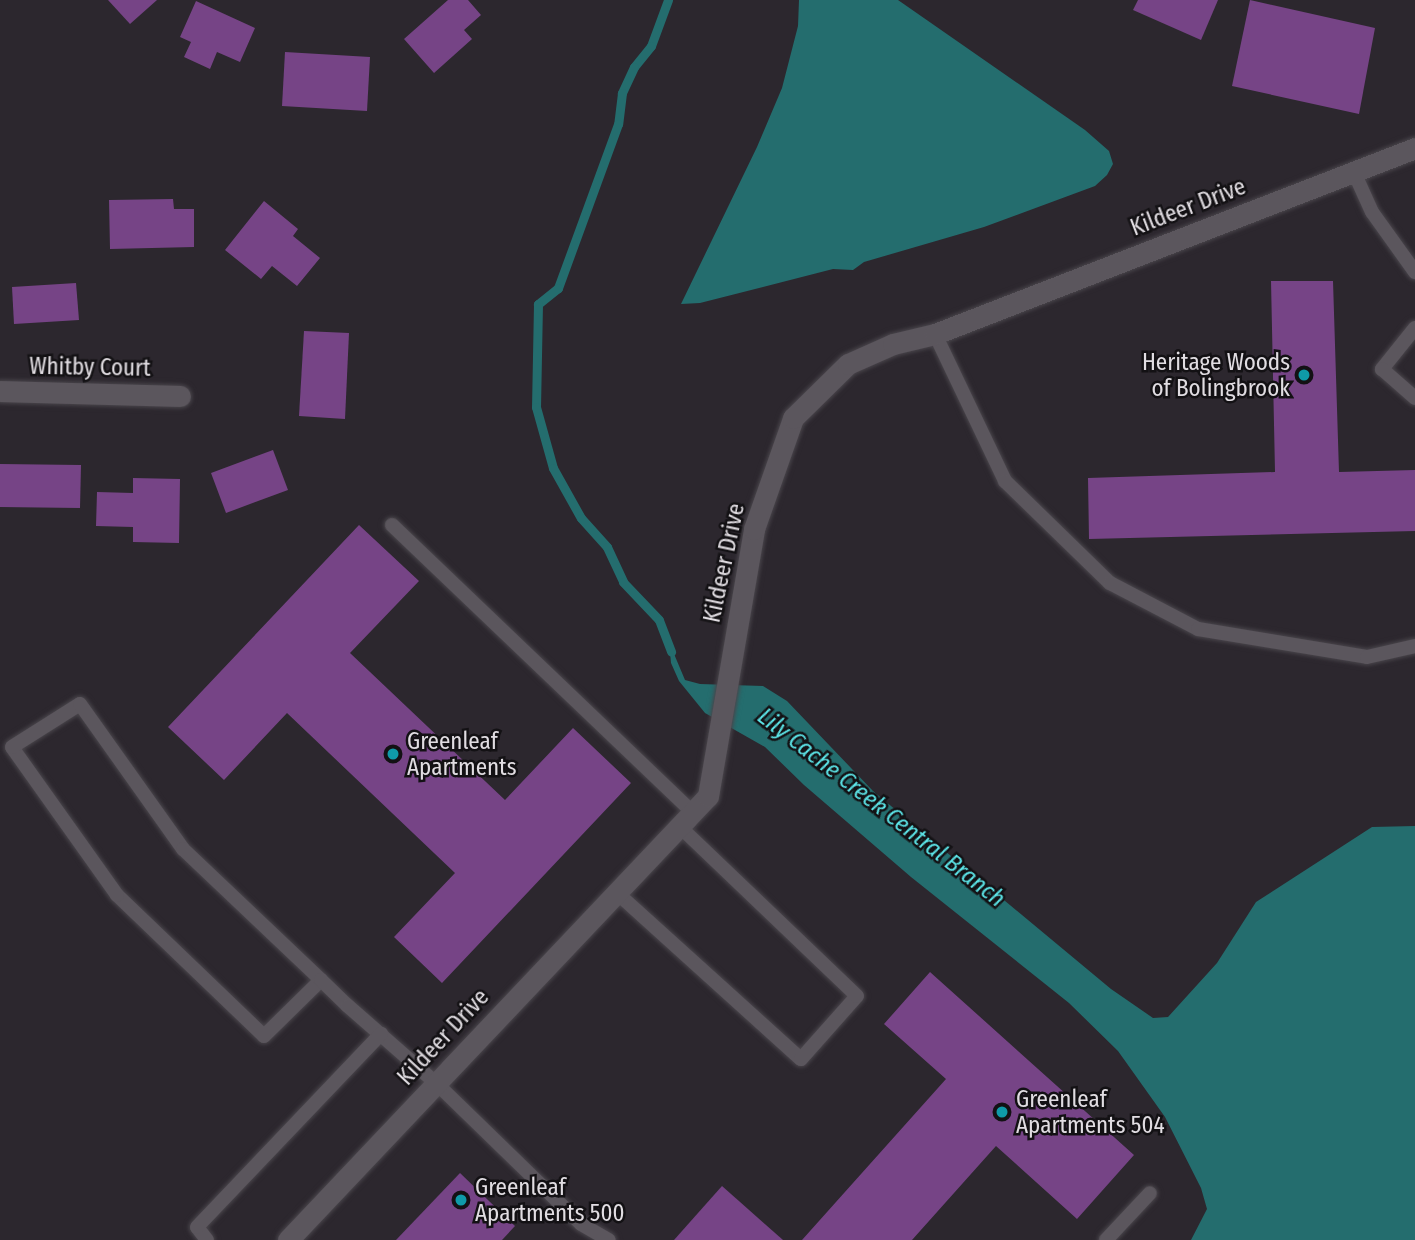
<!DOCTYPE html>
<html>
<head>
<meta charset="utf-8">
<style>
  body { margin:0 }
  #map { position:relative; width:1415px; height:1240px; overflow:hidden; background:#2c272e; font-family:"Fira Sans Condensed",sans-serif }
  div>[style] { position:absolute }
  .water>* { inset:0; background:#246d6e }
  .stream>* { height:9px; margin:-4.5px; padding:0 4.5px; transform-origin:4.5px; border-radius:4.5px; background:#246d6e }
  .building>* { inset:0; background:#764486 }
  .roads { filter:drop-shadow(0 0 2px #49454b) drop-shadow(0 0 2px #49454b) }
  .service>* { height:14px; margin:-7px; padding:0 7px; transform-origin:7px; border-radius:7px; background:#5b565d }
  .minor>* { height:21px; margin:-10.5px; padding:0 10.5px; transform-origin:10.5px; border-radius:10.5px; background:#5b565d }
  .dots>* { width:19px; height:19px; translate:-50% -50%; box-sizing:border-box; border:4px solid #131114; border-radius:50% }
  span { translate:-50% -50%; white-space:nowrap; text-align:center; line-height:1.15; -webkit-text-stroke:5px #131114; paint-order:stroke }
  .street-label { font-size:23px; color:#e1dde2 }
  .poi-label { font-size:23px; color:#e1dde2 }
  .right { translate:-100% -50%; text-align:right }
  .left { translate:0 -50%; text-align:left }
  .water-label { font-size:24px; color:#5ce4e7; font-style:italic }
</style>
</head>
<body>
<div id="map">
  <div class="water">
    <i style="clip-path:polygon(799px 0,898px 0,1085px 130px,1109px 151px,1113px 164px,1107px 175px,1095px 186px,984px 227px,864px 262px,853px 270px,833px 269px,700px 303px,681px 304px,757px 147px,782px 88px,798px 26px)"></i>
    <i style="clip-path:polygon(669px 642px,685px 680px,700px 684px,763px 686px,787px 701px,873px 791px,1111px 989px,1153px 1018px,1168px 1017px,1217px 963px,1256px 902px,1372px 827px,1415px 826px,1415px 1240px,1191px 1240px,1207px 1209px,1201px 1188px,1165px 1117px,1118px 1051px,1069px 1003px,911px 877px,804px 785px,765px 747px,705px 713px,679px 681px,671px 663px)"></i>
  </div>
  <div class="stream">
    <i style="left:668px;top:0;width:49px;rotate:110.3deg"></i>
    <i style="left:651px;top:46px;width:27px;rotate:129deg"></i>
    <i style="left:634px;top:67px;width:29px;rotate:115deg"></i>
    <i style="left:622px;top:93px;width:31px;rotate:97deg"></i>
    <i style="left:618px;top:124px;width:175px;rotate:110.1deg"></i>
    <i style="left:558px;top:288px;width:26px;rotate:141deg"></i>
    <i style="left:538px;top:304px;width:103px;rotate:91.1deg"></i>
    <i style="left:536px;top:407px;width:63px;rotate:74.4deg"></i>
    <i style="left:553px;top:468px;width:57px;rotate:60.8deg"></i>
    <i style="left:581px;top:518px;width:39px;rotate:48deg"></i>
    <i style="left:607px;top:547px;width:38px;rotate:65deg"></i>
    <i style="left:623px;top:582px;width:52px;rotate:46.5deg"></i>
    <i style="left:659px;top:620px;width:34px;rotate:69deg"></i>
  </div>
  <div class="building">
    <i style="clip-path:polygon(108px 0,157px 0,130px 24px)"></i>
    <i style="clip-path:polygon(448px 0,468px 0,481px 15px,464px 30px,472px 39px,434px 73px,404px 39px)"></i>
    <i style="clip-path:polygon(1138px 0,1218px 0,1201px 40px,1133px 10px)"></i>
    <i style="clip-path:polygon(1250px 0,1375px 28px,1359px 114px,1232px 86px)"></i>
    <i style="clip-path:polygon(196px 1px,255px 28px,240px 62px,217px 52px,210px 69px,184px 57px,191px 42px,180px 37px)"></i>
    <i style="clip-path:polygon(285px 52px,370px 57px,367px 111px,282px 106px)"></i>
    <i style="clip-path:polygon(173px 199px,174px 209px,194px 209px,194px 247px,110px 249px,109px 200px)"></i>
    <i style="clip-path:polygon(264px 201px,298px 229px,293px 236px,320px 258px,297px 286px,272px 266px,261px 279px,225px 250px)"></i>
    <i style="clip-path:polygon(1271px 281px,1333px 281px,1339px 472px,1415px 470px,1415px 531px,1089px 539px,1088px 478px,1275px 472px)"></i>
    <i style="clip-path:polygon(76px 283px,79px 320px,14px 324px,12px 287px)"></i>
    <i style="clip-path:polygon(304px 331px,349px 333px,345px 419px,299px 416px)"></i>
    <i style="clip-path:polygon(273px 450px,288px 490px,226px 513px,211px 473px)"></i>
    <i style="clip-path:polygon(0 464px,81px 465px,80px 508px,0 507px)"></i>
    <i style="clip-path:polygon(133px 478px,180px 479px,179px 543px,133px 542px,133px 527px,96px 526px,97px 492px,133px 493px)"></i>
    <i style="clip-path:polygon(359px 525px,419px 581px,350px 653px,505px 800px,573px 728px,631px 783px,442px 983px,394px 937px,455px 873px,287px 713px,224px 780px,168px 727px)"></i>
    <i style="clip-path:polygon(930px 972px,1134px 1155px,1077px 1219px,996px 1146px,912px 1240px,802px 1240px,946px 1079px,884px 1024px)"></i>
    <i style="clip-path:polygon(460px 1173px,515px 1226px,502px 1240px,396px 1240px)"></i>
    <i style="clip-path:polygon(722px 1186px,783px 1240px,674px 1240px)"></i>
  </div>
  <div class="roads">
    <div class="service">
      <i style="left:1353px;top:170px;width:46px;rotate:65.7deg"></i>
      <i style="left:1372px;top:212px;width:74px;rotate:54.4deg"></i>
      <i style="left:1415px;top:328px;width:53px;rotate:128.8deg"></i>
      <i style="left:1382px;top:369px;width:44px;rotate:41.3deg"></i>
      <i style="left:935px;top:334px;width:163px;rotate:64.5deg"></i>
      <i style="left:1005px;top:481px;width:146px;rotate:44.2deg"></i>
      <i style="left:1110px;top:583px;width:99px;rotate:27.6deg"></i>
      <i style="left:1198px;top:629px;width:171px;rotate:9.4deg"></i>
      <i style="left:1367px;top:657px;width:49px;rotate:-12.9deg"></i>
      <i style="left:392px;top:525px;width:415px;rotate:43.7deg"></i>
      <i style="left:616px;top:892px;width:249px;rotate:42.1deg"></i>
      <i style="left:801px;top:1059px;width:84px;rotate:-48.4deg"></i>
      <i style="left:857px;top:996px;width:246px;rotate:-136.3deg"></i>
      <i style="left:321px;top:980px;width:80px;rotate:135.5deg"></i>
      <i style="left:264px;top:1036px;width:204px;rotate:-136.2deg"></i>
      <i style="left:117px;top:895px;width:181px;rotate:-125.4deg"></i>
      <i style="left:12px;top:747px;width:80px;rotate:-32.3deg"></i>
      <i style="left:80px;top:704px;width:178px;rotate:54.6deg"></i>
      <i style="left:183px;top:849px;width:190px;rotate:43.5deg"></i>
      <i style="left:321px;top:980px;width:37px;rotate:44deg"></i>
      <i style="left:348px;top:1006px;width:117px;rotate:41.2deg"></i>
      <i style="left:436px;top:1083px;width:202px;rotate:44.2deg"></i>
      <i style="left:581px;top:1224px;width:32px;rotate:30deg"></i>
      <i style="left:207px;top:1240px;width:16px;rotate:-128deg"></i>
      <i style="left:197px;top:1227px;width:267px;rotate:-46.4deg"></i>
      <i style="left:1106px;top:1240px;width:64px;rotate:-46.9deg"></i>
    </div>
    <div class="minor">
      <i style="left:0;top:391px;width:180px;rotate:1.6deg"></i>
      <i style="left:288px;top:1240px;width:611px;rotate:-46.59deg"></i>
      <i style="left:708px;top:796px;width:271px;rotate:-80.2deg"></i>
      <i style="left:754px;top:529px;width:118px;rotate:-70.6deg"></i>
      <i style="left:793px;top:418px;width:77px;rotate:-44.5deg"></i>
      <i style="left:848px;top:364px;width:49px;rotate:-24deg"></i>
      <i style="left:893px;top:344px;width:43px;rotate:-13.4deg"></i>
      <i style="left:935px;top:334px;width:515px;rotate:-21.18deg"></i>
    </div>
  </div>
  <div class="dots">
    <i style="left:1304px;top:375px;background:#0f9aa8"></i>
    <i style="left:393px;top:754px;background:#0f9aa8"></i>
    <i style="left:1002px;top:1112px;background:#0f9aa8"></i>
    <i style="left:461px;top:1200px;background:#0f9aa8"></i>
  </div>
  <div class="street-label">
    <span style="left:1188px;top:207px;rotate:-21deg">Kildeer Drive</span>
    <span style="left:90px;top:367px;rotate:1deg">Whitby Court</span>
    <span style="left:724px;top:563px;rotate:-78deg">Kildeer Drive</span>
    <span style="left:443px;top:1037px;rotate:-47deg">Kildeer Drive</span>
  </div>
  <div class="poi-label">
    <span class="right" style="left:1290px;top:375px">Heritage Woods<br>of Bolingbrook</span>
    <span class="left" style="left:407px;top:754px">Greenleaf<br>Apartments</span>
    <span class="left" style="left:1016px;top:1112px">Greenleaf<br>Apartments 504</span>
    <span class="left" style="left:475px;top:1200px">Greenleaf<br>Apartments 500</span>
  </div>
  <div class="water-label">
    <span style="left:881px;top:808px;rotate:38deg">Lily Cache Creek Central Branch</span>
  </div>
</div>
</body>
</html>
